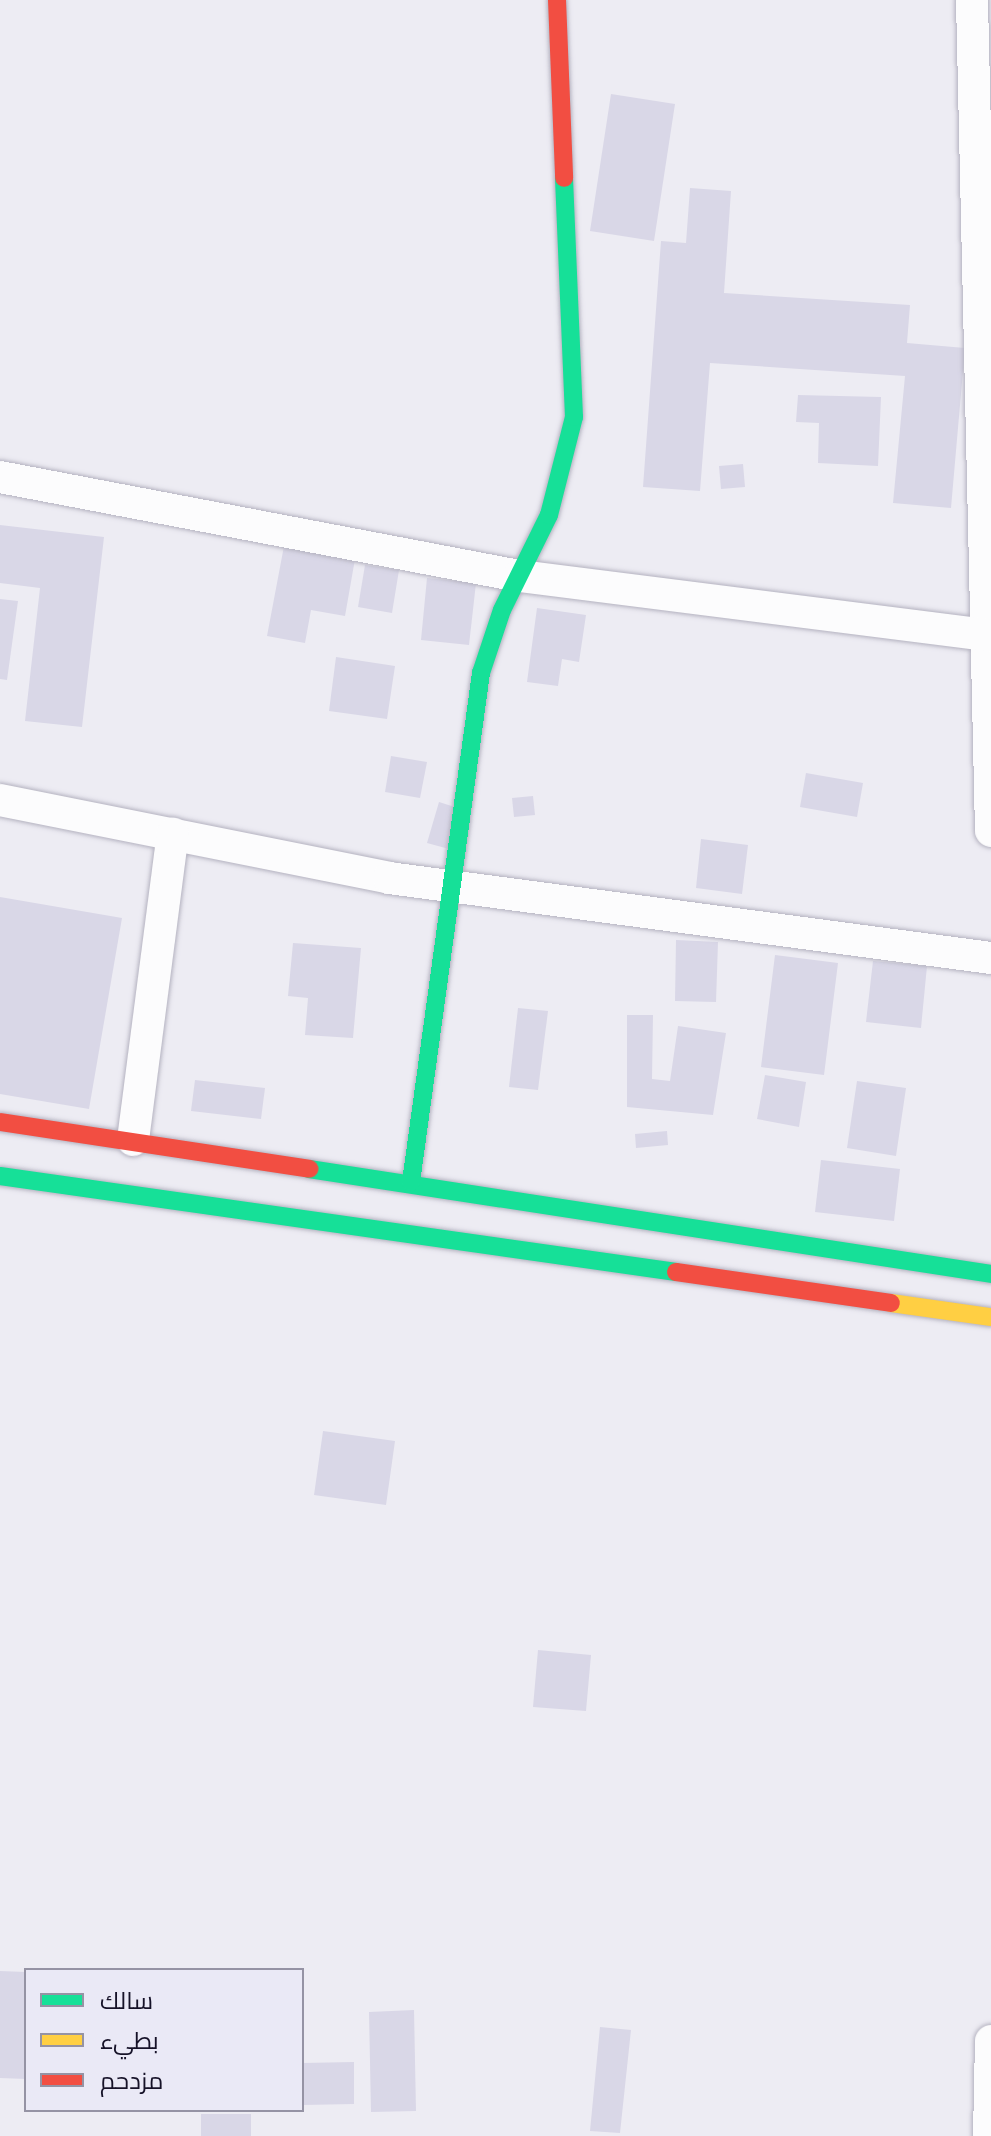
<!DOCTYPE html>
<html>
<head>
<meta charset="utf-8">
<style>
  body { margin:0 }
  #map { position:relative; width:991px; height:2136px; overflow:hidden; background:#edecf3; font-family:Arial,Cairo,sans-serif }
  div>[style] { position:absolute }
  .building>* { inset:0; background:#d9d7e7 }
  .roads { filter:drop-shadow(0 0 2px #b4b2c0) drop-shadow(0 0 2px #b4b2c0) }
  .street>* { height:32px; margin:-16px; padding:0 16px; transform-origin:16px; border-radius:16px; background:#fcfcfd }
  .fast>* { height:18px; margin:-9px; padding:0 9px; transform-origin:9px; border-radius:9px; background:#16e098 }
  .slow>* { height:18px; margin:-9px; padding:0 9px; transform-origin:9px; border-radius:9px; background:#ffcf43 }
  .jam>* { height:18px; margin:-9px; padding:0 9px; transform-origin:9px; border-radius:9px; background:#f24e42 }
  span { translate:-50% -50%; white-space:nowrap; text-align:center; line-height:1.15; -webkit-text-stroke:7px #eae9f6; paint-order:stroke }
  .legend { position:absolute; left:24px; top:1968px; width:280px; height:144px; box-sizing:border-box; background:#eae9f6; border:2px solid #9593a4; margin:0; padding:10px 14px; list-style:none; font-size:24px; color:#161228 }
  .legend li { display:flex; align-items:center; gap:16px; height:40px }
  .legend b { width:40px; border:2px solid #9593a4 }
</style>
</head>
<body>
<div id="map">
  <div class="building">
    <i style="clip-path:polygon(611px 94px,675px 104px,654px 241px,590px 231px)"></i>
    <i style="clip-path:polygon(690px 188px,731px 191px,724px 293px,910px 305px,907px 343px,965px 348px,951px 508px,893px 503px,905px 376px,710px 363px,700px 491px,643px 487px,661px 241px,686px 243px)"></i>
    <i style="clip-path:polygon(798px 395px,881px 397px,878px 466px,818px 463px,819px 423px,796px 422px)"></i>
    <i style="clip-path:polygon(743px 464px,745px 487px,721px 489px,719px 466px)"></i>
    <i style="clip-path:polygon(0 525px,104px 537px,82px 727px,25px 721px,40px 588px,0 583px)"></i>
    <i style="clip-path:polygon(284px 546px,355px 559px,345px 616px,311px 610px,305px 643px,267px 636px)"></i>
    <i style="clip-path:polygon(365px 565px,399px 570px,392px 613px,358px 607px)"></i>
    <i style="clip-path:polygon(427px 578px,476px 583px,469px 645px,421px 640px)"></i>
    <i style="clip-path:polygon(0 599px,18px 601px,7px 680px,0 679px)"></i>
    <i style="clip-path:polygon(537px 608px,586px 615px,579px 662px,562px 659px,558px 686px,527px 682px)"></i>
    <i style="clip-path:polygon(336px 657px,395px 666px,387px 719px,329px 711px)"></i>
    <i style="clip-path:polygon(391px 756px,427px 762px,420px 798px,385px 792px)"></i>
    <i style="clip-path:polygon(806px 773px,863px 783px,857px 817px,800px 807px)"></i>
    <i style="clip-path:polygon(533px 796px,535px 815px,514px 817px,512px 798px)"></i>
    <i style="clip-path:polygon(439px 802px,461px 809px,449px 849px,427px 843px)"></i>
    <i style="clip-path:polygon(701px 839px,748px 845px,742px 894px,696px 888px)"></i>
    <i style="clip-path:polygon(0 897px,122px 918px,89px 1109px,0 1094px)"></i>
    <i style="clip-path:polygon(676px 940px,718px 942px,716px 1002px,675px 1001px)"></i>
    <i style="clip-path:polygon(293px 943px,361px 948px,353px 1038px,305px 1035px,308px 998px,288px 996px)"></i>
    <i style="clip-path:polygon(775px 955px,838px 963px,824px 1075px,761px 1067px)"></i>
    <i style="clip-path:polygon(873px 961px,927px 966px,921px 1028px,866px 1022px)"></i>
    <i style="clip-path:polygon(518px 1008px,548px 1011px,538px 1090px,509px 1087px)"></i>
    <i style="clip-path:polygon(627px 1015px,653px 1015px,652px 1079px,670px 1081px,678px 1026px,726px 1033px,713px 1115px,627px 1107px)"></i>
    <i style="clip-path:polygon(765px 1075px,806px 1082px,799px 1127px,757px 1119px)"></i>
    <i style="clip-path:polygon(195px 1080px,265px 1088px,261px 1119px,191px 1111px)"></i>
    <i style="clip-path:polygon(857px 1081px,906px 1088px,896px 1156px,847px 1148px)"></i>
    <i style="clip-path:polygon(667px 1131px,668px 1145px,636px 1148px,635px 1134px)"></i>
    <i style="clip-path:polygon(821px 1160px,900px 1169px,894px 1221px,815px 1212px)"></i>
    <i style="clip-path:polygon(323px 1431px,395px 1441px,386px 1505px,314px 1495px)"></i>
    <i style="clip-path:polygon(538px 1650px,591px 1655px,586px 1711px,533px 1707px)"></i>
    <i style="clip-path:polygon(0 1971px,26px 1972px,26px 2079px,0 2078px)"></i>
    <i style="clip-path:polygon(414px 2010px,416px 2111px,371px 2112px,369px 2012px)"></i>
    <i style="clip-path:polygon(600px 2027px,631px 2030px,620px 2133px,590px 2131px)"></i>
    <i style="clip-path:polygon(354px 2062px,354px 2104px,303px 2105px,302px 2063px)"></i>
    <i style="clip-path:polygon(201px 2114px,251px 2114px,251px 2136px,201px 2136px)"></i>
  </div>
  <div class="roads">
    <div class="street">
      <i style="left:972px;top:0;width:831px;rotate:88.69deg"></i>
      <i style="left:0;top:477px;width:528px;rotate:10.8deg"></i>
      <i style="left:519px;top:576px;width:476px;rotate:7.2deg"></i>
      <i style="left:0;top:800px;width:397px;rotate:11.3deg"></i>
      <i style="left:389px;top:878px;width:607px;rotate:7.57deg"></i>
      <i style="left:133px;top:1140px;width:309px;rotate:-82.6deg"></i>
      <i style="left:989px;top:2136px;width:95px;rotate:-88.8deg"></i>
    </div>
    <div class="fast">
      <i style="left:309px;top:1169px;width:690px;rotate:8.75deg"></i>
      <i style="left:0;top:1176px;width:683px;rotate:8.08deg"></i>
      <i style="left:411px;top:1182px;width:514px;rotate:-82.17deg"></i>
      <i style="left:481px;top:673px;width:66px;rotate:-71.6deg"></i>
      <i style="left:502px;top:610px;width:106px;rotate:-63.7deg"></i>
      <i style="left:549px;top:515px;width:101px;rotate:-75.7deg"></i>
      <i style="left:574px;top:417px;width:239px;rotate:-92.4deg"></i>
    </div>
    <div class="slow">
      <i style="left:891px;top:1303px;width:101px;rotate:8deg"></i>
    </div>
    <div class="jam">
      <i style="left:557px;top:0;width:178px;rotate:87.7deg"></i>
      <i style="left:0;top:1122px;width:313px;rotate:8.6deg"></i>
      <i style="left:676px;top:1272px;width:217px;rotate:8.2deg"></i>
    </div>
  </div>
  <ul class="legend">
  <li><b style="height:10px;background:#16e098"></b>سالك</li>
  <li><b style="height:10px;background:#ffcf43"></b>بطيء</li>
  <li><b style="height:10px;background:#f24e42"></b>مزدحم</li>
  </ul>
</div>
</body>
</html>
